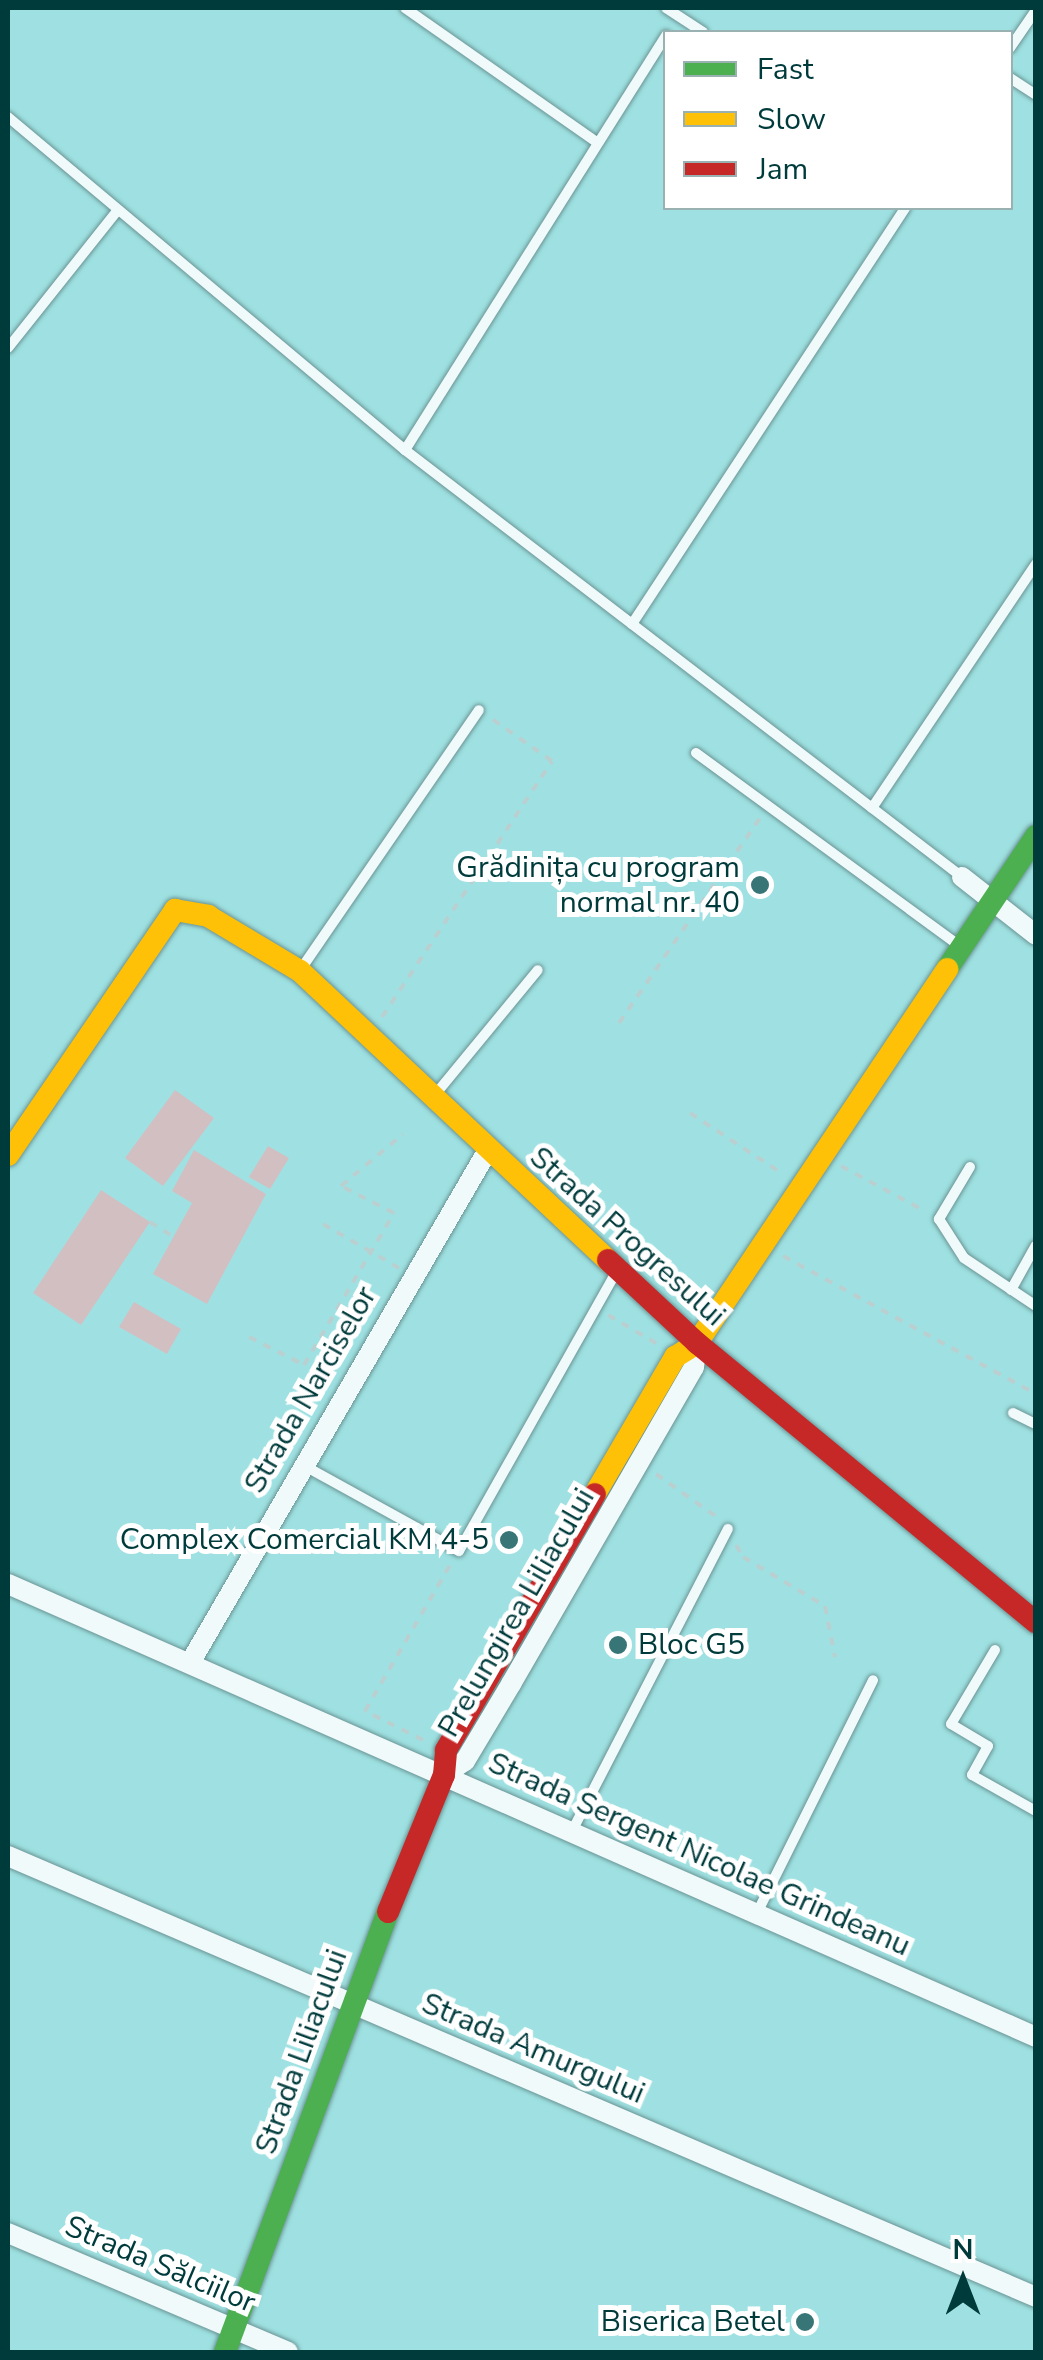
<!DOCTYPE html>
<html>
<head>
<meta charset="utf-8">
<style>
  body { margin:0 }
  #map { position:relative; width:1043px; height:2360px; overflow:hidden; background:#9fe1e2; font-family:"Nunito Sans",sans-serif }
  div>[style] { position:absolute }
  .green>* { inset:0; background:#d2bfc2 }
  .path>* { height:4px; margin-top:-2px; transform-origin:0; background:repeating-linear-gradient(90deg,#bacfd0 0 8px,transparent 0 16px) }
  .roads { filter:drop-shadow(0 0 2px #6a9494) drop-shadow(0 0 2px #6a9494) }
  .lane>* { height:10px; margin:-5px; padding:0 5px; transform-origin:5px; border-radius:5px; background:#f1fafb }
  .street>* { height:20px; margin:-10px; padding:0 10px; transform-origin:10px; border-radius:10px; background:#f1fafb }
  .fast>* { height:22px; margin:-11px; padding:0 11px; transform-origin:11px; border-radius:11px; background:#4caf50 }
  .slow>* { height:22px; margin:-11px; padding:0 11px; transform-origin:11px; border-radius:11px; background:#ffc107 }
  .jam>* { height:22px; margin:-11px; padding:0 11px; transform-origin:11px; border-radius:11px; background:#c62828 }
  .dots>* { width:28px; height:28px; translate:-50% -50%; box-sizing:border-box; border:5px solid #fff; border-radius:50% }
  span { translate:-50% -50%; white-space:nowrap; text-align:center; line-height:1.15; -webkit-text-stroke:10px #fff; paint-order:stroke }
  .poi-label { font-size:30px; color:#003b3c }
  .right { translate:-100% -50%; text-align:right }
  .left { translate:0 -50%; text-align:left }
  .street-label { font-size:30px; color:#003b3c }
  .frame { position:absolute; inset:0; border:10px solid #003b3c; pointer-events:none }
  .legend { position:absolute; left:663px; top:30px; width:350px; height:180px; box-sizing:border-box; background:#fff; border:2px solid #99b1b1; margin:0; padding:12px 18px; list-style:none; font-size:30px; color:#003b3c }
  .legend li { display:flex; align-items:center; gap:20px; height:50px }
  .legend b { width:50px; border:2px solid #99b1b1 }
  .north { position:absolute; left:913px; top:2230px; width:100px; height:100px; -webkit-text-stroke:8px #fff; paint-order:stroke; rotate:0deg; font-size:28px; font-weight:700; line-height:40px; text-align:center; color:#003b3c }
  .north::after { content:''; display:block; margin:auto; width:35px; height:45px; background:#003b3c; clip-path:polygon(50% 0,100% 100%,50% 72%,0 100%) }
</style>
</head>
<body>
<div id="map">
  <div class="green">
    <i style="clip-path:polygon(175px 1090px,214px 1118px,163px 1186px,125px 1158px)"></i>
    <i style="clip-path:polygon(268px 1146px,289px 1158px,270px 1189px,249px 1177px)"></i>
    <i style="clip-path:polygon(194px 1150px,266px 1194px,207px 1304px,153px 1274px,192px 1203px,172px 1191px)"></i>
    <i style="clip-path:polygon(101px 1190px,150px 1222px,81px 1325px,33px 1293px)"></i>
    <i style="clip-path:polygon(134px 1302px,181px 1329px,167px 1354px,119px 1327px)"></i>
  </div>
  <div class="path">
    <i style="left:382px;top:1017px;width:307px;rotate:-56.4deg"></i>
    <i style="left:552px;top:761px;width:73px;rotate:-145deg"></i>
    <i style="left:619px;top:1023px;width:249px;rotate:-55.5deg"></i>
    <i style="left:690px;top:1113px;width:111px;rotate:33.3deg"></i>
    <i style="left:841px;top:1166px;width:95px;rotate:28.2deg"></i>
    <i style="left:150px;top:1222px;width:28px;rotate:32deg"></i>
    <i style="left:323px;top:1224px;width:88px;rotate:30.1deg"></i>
    <i style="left:783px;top:1256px;width:288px;rotate:28.6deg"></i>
    <i style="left:608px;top:1315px;width:56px;rotate:30.3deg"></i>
    <i style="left:249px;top:1337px;width:62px;rotate:27deg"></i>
    <i style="left:304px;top:1365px;width:177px;rotate:-59.4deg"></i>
    <i style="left:394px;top:1213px;width:59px;rotate:-153deg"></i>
    <i style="left:341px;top:1186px;width:81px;rotate:-40deg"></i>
    <i style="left:656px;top:1474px;width:80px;rotate:35.3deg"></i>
    <i style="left:736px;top:1545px;width:14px;rotate:60deg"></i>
    <i style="left:743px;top:1557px;width:96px;rotate:30.9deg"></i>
    <i style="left:825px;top:1606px;width:52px;rotate:78.9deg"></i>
    <i style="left:423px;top:1740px;width:65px;rotate:-153.4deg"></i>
    <i style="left:365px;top:1711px;width:171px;rotate:-59.8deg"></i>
  </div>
  <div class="roads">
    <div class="lane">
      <i style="left:405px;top:8px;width:232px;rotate:35deg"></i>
      <i style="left:666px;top:8px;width:44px;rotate:33deg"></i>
      <i style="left:1010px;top:48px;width:46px;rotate:-55.6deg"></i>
      <i style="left:1010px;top:78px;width:31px;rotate:33deg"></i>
      <i style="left:8px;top:117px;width:518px;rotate:39.99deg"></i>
      <i style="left:405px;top:450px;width:702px;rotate:37.47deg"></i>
      <i style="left:8px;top:348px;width:175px;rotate:-51.5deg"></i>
      <i style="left:405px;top:450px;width:490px;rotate:-57.8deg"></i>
      <i style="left:632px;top:624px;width:498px;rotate:-56.7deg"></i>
      <i style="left:696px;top:753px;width:327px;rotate:36.2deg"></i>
      <i style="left:872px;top:808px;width:294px;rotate:-56.1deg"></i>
      <i style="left:301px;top:969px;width:314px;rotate:-55.5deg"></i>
      <i style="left:434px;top:1096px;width:163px;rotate:-50.5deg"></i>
      <i style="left:970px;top:1167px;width:61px;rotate:120.8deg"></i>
      <i style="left:939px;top:1219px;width:46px;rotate:57.3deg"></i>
      <i style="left:964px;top:1258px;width:87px;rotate:33.7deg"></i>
      <i style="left:1011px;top:1290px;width:51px;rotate:-60.9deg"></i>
      <i style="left:1013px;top:1413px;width:25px;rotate:26deg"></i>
      <i style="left:303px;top:1465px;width:178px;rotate:28.9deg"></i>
      <i style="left:459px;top:1551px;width:320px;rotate:-60.6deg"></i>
      <i style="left:995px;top:1650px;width:86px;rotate:120.7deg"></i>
      <i style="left:951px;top:1724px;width:43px;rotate:30.7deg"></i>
      <i style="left:988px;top:1746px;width:33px;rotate:119deg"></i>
      <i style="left:972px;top:1775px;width:73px;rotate:29.4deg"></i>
      <i style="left:572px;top:1831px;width:340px;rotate:-62.7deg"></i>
      <i style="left:757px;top:1913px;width:260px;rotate:-63.5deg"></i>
    </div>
    <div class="street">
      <i style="left:962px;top:877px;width:94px;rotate:38.1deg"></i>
      <i style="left:8px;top:1584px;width:1123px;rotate:23.78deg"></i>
      <i style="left:190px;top:1663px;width:593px;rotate:-59.85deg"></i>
      <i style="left:444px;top:1775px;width:25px;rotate:-34deg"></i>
      <i style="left:465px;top:1761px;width:90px;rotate:-59.1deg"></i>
      <i style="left:511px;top:1684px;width:366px;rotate:-60deg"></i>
      <i style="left:694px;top:1367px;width:24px;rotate:-83deg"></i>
      <i style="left:8px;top:1856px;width:1119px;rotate:23.22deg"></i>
      <i style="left:8px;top:2233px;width:304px;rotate:23deg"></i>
    </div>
    <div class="fast">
      <i style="left:947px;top:969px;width:160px;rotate:-56.2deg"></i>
      <i style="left:225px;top:2352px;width:469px;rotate:-69.7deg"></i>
    </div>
    <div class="slow">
      <i style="left:8px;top:1155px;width:297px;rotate:-55.7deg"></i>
      <i style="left:175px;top:910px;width:34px;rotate:10deg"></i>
      <i style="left:208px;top:916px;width:107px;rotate:30.9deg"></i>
      <i style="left:300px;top:971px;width:422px;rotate:43.2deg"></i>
      <i style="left:595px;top:1494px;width:159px;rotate:-59.7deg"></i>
      <i style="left:675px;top:1357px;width:26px;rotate:-32deg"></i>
      <i style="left:697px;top:1343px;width:450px;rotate:-56.2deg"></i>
    </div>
    <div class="jam">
      <i style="left:608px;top:1260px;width:122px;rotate:43deg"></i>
      <i style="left:697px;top:1343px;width:439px;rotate:39.5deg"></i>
      <i style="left:388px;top:1912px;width:148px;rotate:-67.8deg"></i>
      <i style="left:444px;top:1775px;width:25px;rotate:-85deg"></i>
      <i style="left:446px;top:1750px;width:296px;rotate:-59.8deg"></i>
    </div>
  </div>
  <div class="dots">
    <i style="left:760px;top:885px;background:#387576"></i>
    <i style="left:509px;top:1540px;background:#387576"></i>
    <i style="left:618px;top:1645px;background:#387576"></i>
    <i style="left:805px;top:2322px;background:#387576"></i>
  </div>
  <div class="poi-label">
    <span class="right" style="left:740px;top:885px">Grădinița cu program<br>normal nr. 40</span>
    <span class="right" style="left:489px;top:1540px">Complex Comercial KM 4-5</span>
    <span class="left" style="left:638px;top:1645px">Bloc G5</span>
    <span class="right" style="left:785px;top:2322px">Biserica Betel</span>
  </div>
  <div class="street-label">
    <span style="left:627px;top:1237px;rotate:42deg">Strada Progresului</span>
    <span style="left:311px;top:1390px;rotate:-60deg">Strada Narciselor</span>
    <span style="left:517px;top:1613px;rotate:-60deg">Prelungirea Liliacului</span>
    <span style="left:699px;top:1855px;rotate:24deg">Strada Sergent Nicolae Grindeanu</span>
    <span style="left:533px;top:2049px;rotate:23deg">Strada Amurgului</span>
    <span style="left:302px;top:2052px;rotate:-70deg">Strada Liliacului</span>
    <span style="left:160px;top:2265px;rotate:23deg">Strada Sălciilor</span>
  </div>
  <div class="frame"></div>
  <ul class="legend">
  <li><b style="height:12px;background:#4caf50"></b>Fast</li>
  <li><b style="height:12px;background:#ffc107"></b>Slow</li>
  <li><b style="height:12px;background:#c62828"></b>Jam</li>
  </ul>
  <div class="north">N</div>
</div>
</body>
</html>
